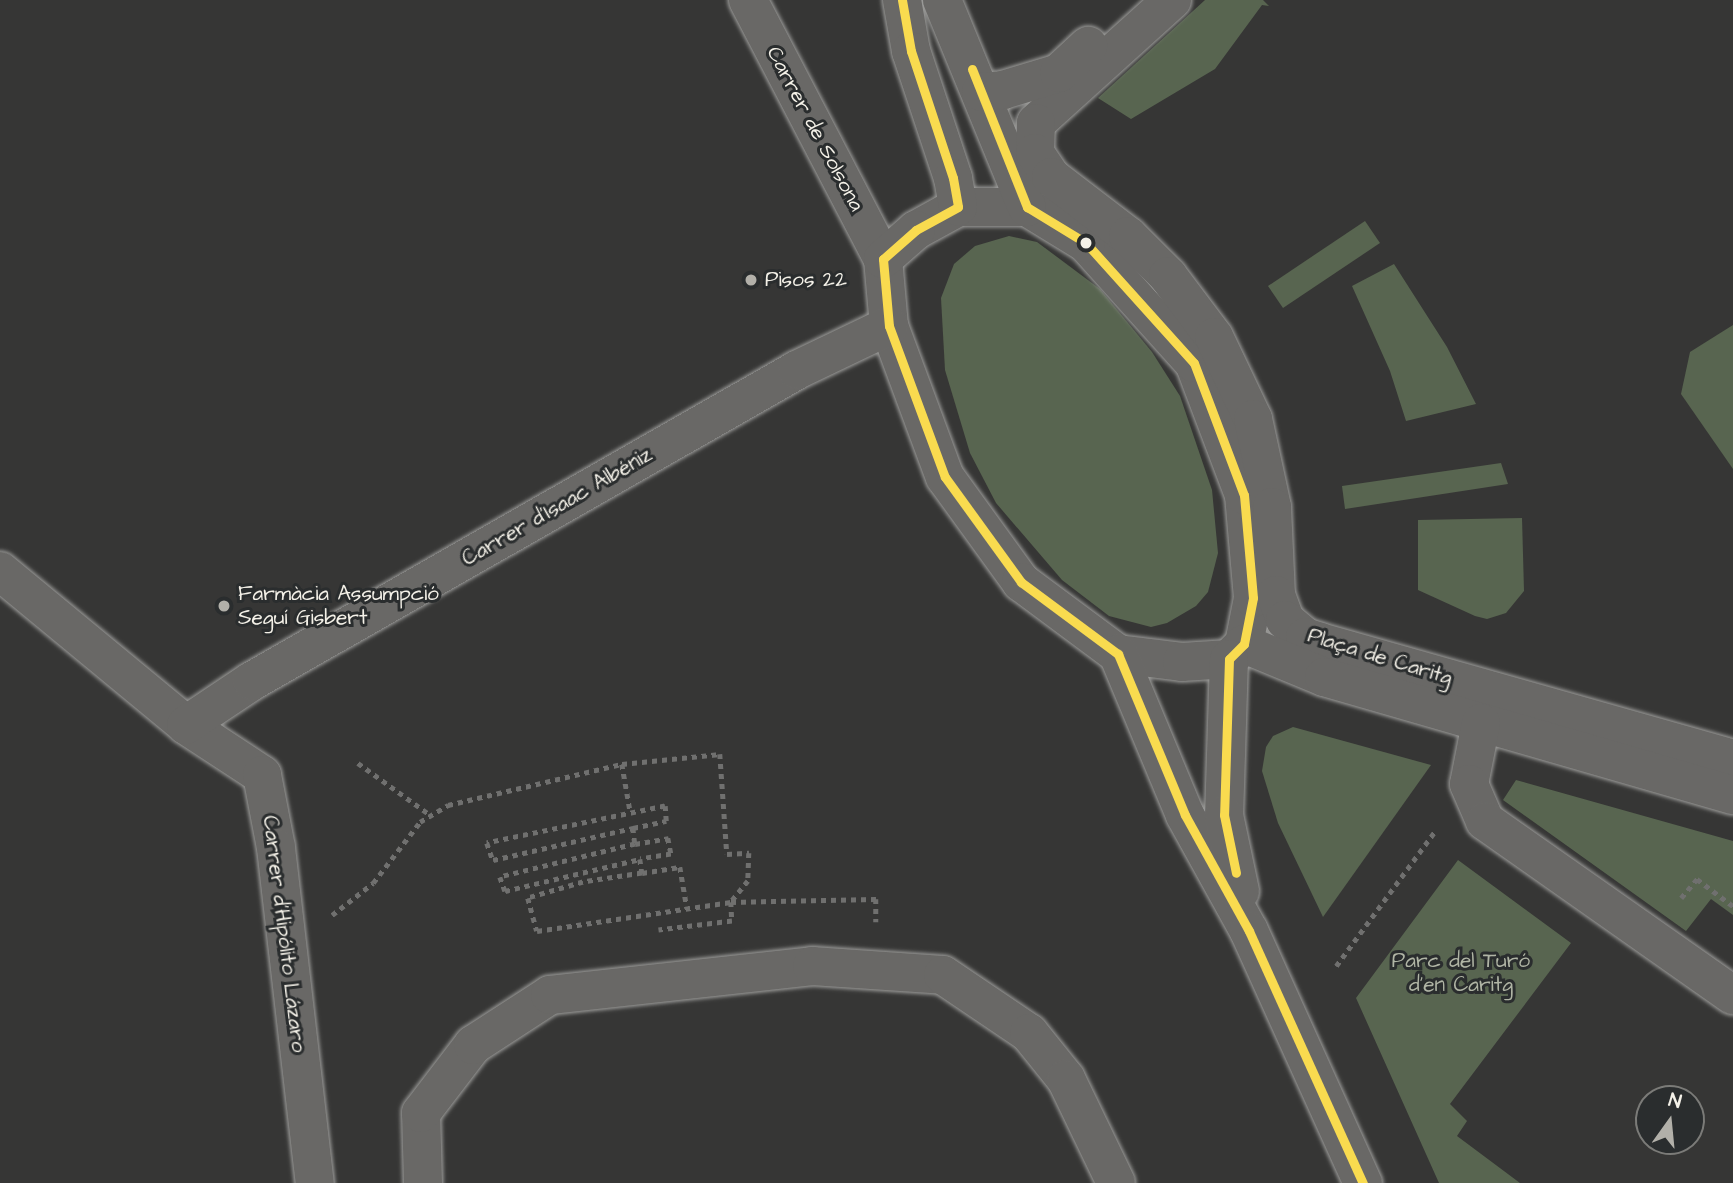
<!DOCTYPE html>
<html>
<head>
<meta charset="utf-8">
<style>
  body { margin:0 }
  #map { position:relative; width:1733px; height:1183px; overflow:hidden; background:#363635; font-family:"Architects Daughter",sans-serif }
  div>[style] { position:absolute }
  .green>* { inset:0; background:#586550 }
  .path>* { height:4.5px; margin-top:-2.25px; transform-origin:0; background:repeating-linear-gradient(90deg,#70706f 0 5px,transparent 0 10px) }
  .roads { filter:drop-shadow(0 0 2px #9c9c9a) drop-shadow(0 0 2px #9c9c9a) }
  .minor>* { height:38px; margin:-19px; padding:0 19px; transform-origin:19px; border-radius:19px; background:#696866 }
  .bus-1>* { height:9px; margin:-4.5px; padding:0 4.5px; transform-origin:4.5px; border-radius:4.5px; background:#f9db4f }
  .dots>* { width:19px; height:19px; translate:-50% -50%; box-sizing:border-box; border:4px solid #2a2d2e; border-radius:50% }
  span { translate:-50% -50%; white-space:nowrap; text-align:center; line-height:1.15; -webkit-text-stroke:6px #2a2d2e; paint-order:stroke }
  .street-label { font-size:21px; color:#f4f1e8 }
  .poi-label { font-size:21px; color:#f4f1e8 }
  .left { translate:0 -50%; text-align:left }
  .park-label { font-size:21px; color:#b0b5a5 }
  .north { position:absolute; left:1635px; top:1085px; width:70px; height:70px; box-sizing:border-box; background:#2a2d2e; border:2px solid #7b7b78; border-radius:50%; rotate:15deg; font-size:19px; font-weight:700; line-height:28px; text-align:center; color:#f4f1e8 }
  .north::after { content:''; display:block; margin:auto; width:24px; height:32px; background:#b2b0a9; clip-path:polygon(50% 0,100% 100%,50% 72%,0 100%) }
</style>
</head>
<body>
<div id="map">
  <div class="green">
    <i style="clip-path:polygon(1205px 0,1263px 0,1269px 6px,1262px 5px,1215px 69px,1131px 119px,1098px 98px)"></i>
    <i style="clip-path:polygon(1365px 221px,1380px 243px,1283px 308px,1268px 286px)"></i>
    <i style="clip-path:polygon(1009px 236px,1037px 242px,1100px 289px,1152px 352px,1180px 396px,1212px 490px,1218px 553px,1208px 592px,1196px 606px,1167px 623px,1151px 627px,1109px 616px,1062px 580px,996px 503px,970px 453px,945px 370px,941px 298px,954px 264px,975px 246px)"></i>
    <i style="clip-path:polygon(1394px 264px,1447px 347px,1476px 404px,1406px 421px,1390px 371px,1352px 286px)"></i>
    <i style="clip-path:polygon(1733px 325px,1733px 469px,1681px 394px,1690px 352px)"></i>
    <i style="clip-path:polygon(1501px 463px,1508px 484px,1345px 509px,1342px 486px)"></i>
    <i style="clip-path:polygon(1522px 518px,1524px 591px,1506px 613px,1487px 619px,1475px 616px,1418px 590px,1418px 520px)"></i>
    <i style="clip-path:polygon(1293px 727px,1431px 765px,1323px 917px,1278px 823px,1262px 771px,1266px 747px,1273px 736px)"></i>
    <i style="clip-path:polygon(1516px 780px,1733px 841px,1733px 915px,1711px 899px,1686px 931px,1503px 800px)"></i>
    <i style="clip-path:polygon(1458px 860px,1571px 943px,1450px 1104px,1467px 1121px,1457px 1136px,1520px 1183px,1439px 1183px,1356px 998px)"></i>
  </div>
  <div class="path">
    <i style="left:358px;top:763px;width:87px;rotate:35.7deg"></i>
    <i style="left:622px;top:764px;width:47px;rotate:80.1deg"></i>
    <i style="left:633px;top:828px;width:34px;rotate:-12deg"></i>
    <i style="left:666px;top:821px;width:15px;rotate:-94deg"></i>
    <i style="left:665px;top:806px;width:182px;rotate:168.3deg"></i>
    <i style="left:487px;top:843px;width:18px;rotate:71deg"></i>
    <i style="left:493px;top:860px;width:144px;rotate:-12.9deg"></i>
    <i style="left:633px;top:828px;width:16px;rotate:83deg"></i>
    <i style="left:635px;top:844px;width:139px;rotate:166.3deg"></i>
    <i style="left:500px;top:877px;width:15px;rotate:70deg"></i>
    <i style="left:505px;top:891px;width:139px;rotate:-13.3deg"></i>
    <i style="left:640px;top:859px;width:14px;rotate:82deg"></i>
    <i style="left:642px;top:873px;width:60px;rotate:171.3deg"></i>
    <i style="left:583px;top:882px;width:57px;rotate:163.8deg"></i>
    <i style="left:528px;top:898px;width:34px;rotate:75deg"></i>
    <i style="left:537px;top:931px;width:196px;rotate:-8.5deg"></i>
    <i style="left:731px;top:902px;width:145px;rotate:-1.2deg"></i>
    <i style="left:876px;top:899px;width:23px;rotate:90deg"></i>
    <i style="left:635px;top:844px;width:34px;rotate:-10deg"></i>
    <i style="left:668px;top:838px;width:16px;rotate:79deg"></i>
    <i style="left:671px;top:854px;width:31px;rotate:171deg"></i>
    <i style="left:642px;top:873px;width:38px;rotate:-9deg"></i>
    <i style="left:680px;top:867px;width:42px;rotate:80.3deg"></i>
    <i style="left:1681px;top:898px;width:25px;rotate:-50deg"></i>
    <i style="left:1697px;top:879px;width:45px;rotate:36.9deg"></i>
    <i style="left:332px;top:915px;width:52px;rotate:-38deg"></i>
    <i style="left:373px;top:883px;width:77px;rotate:-52.4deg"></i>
    <i style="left:420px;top:822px;width:33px;rotate:-31deg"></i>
    <i style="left:448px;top:805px;width:179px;rotate:-13.3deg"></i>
    <i style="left:622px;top:764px;width:99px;rotate:-5.8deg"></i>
    <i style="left:720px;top:754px;width:100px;rotate:86deg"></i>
    <i style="left:727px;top:854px;width:22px;rotate:-3deg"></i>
    <i style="left:749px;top:853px;width:28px;rotate:92deg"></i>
    <i style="left:748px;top:881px;width:27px;rotate:129deg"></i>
    <i style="left:731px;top:902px;width:19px;rotate:87deg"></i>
    <i style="left:732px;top:921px;width:74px;rotate:173deg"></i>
    <i style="left:1336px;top:966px;width:167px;rotate:-53.7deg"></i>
  </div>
  <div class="roads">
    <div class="minor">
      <i style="left:748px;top:0;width:292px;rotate:62.5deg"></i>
      <i style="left:883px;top:259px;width:67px;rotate:84.9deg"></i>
      <i style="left:889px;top:326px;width:161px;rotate:69.7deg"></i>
      <i style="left:945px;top:477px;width:130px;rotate:54.1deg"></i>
      <i style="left:1021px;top:582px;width:121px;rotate:36.6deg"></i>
      <i style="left:1118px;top:654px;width:64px;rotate:7.1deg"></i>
      <i style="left:1182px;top:662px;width:47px;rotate:-3.7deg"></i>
      <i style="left:1229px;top:659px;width:21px;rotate:-45deg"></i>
      <i style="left:1244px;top:644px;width:47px;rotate:-78.9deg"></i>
      <i style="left:1253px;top:598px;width:103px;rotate:-95deg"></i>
      <i style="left:1244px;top:495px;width:141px;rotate:-110.7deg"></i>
      <i style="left:1194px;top:363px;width:161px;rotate:-132deg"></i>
      <i style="left:1086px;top:243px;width:69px;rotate:-148.6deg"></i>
      <i style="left:1027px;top:207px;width:69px;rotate:180deg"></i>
      <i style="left:958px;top:207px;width:48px;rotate:151.3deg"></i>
      <i style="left:916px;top:230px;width:44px;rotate:138.7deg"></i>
      <i style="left:902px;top:0;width:52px;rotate:80deg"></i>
      <i style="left:911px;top:51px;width:134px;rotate:71.7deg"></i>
      <i style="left:953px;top:178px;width:29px;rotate:80deg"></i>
      <i style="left:942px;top:0;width:224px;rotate:67.7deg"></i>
      <i style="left:1172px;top:0;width:183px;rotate:137.9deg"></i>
      <i style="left:1036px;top:123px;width:30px;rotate:92deg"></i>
      <i style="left:1035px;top:153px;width:29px;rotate:56deg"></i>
      <i style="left:1051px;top:177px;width:97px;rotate:37.5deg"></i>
      <i style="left:1128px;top:236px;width:57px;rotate:45deg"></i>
      <i style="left:1168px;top:276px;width:76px;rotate:53deg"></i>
      <i style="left:1214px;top:337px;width:91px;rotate:64.6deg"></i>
      <i style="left:1253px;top:419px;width:90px;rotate:77.8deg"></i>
      <i style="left:1272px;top:507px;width:88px;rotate:87.4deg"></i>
      <i style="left:1276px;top:595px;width:27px;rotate:70deg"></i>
      <i style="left:1285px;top:620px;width:26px;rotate:40deg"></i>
      <i style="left:1305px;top:637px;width:16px;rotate:18deg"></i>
      <i style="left:1320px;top:642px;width:429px;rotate:15.8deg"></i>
      <i style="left:981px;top:92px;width:22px;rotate:-5deg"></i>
      <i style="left:1003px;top:90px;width:59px;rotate:-16.9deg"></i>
      <i style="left:1059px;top:73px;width:40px;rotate:-43deg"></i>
      <i style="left:0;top:571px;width:241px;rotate:39.6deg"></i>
      <i style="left:186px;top:725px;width:91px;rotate:33.3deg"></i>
      <i style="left:262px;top:775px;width:74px;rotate:79.1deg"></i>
      <i style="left:276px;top:848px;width:337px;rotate:83.4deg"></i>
      <i style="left:1244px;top:644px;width:87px;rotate:22.4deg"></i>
      <i style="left:1324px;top:677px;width:426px;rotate:16.1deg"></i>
      <i style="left:1118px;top:654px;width:174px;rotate:67.4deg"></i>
      <i style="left:1185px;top:815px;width:132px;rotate:61.1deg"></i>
      <i style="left:1249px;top:931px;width:277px;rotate:65.7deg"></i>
      <i style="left:1229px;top:659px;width:156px;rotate:91.8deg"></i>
      <i style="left:1224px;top:815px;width:78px;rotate:78.1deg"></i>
      <i style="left:1481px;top:723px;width:62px;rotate:101.1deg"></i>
      <i style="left:1469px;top:784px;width:40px;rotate:66.6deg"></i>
      <i style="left:1485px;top:821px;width:303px;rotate:35.1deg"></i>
      <i style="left:186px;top:725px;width:79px;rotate:-33.7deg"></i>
      <i style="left:252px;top:681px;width:627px;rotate:-29.71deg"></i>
      <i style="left:797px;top:370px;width:102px;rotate:-25.6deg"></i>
      <i style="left:423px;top:1183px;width:70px;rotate:-91.6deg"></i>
      <i style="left:421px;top:1113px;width:86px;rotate:-52.6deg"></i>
      <i style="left:473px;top:1045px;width:92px;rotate:-33deg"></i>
      <i style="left:550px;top:995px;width:264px;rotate:-6.3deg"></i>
      <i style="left:812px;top:966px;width:131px;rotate:3.9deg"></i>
      <i style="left:943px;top:975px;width:104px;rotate:34deg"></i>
      <i style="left:1029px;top:1033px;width:59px;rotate:51.2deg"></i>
      <i style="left:1066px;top:1079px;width:115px;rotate:64.3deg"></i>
    </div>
  </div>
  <div class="bus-1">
    <i style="left:902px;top:0;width:52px;rotate:80deg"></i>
    <i style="left:911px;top:51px;width:134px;rotate:71.7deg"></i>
    <i style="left:953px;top:178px;width:29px;rotate:80deg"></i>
    <i style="left:958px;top:207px;width:48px;rotate:151.3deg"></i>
    <i style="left:916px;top:230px;width:44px;rotate:138.7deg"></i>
    <i style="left:883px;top:259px;width:67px;rotate:84.9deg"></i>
    <i style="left:889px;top:326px;width:161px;rotate:69.7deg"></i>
    <i style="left:945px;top:477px;width:130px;rotate:54.1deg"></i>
    <i style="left:1021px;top:582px;width:121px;rotate:36.6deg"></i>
    <i style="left:1118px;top:654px;width:174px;rotate:67.4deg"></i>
    <i style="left:1185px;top:815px;width:132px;rotate:61.1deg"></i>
    <i style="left:1249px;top:931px;width:277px;rotate:65.7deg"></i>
    <i style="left:972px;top:69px;width:149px;rotate:68.3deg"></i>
    <i style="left:1027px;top:207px;width:69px;rotate:31.4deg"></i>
    <i style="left:1086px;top:243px;width:161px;rotate:48deg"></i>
    <i style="left:1194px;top:363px;width:141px;rotate:69.3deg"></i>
    <i style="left:1244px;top:495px;width:103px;rotate:85deg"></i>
    <i style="left:1253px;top:598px;width:47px;rotate:101.1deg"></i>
    <i style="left:1244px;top:644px;width:21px;rotate:135deg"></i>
    <i style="left:1229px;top:659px;width:156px;rotate:91.8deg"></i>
    <i style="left:1224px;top:815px;width:59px;rotate:78.3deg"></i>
  </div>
  <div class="dots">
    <i style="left:1086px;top:243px;background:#f4f1e8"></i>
    <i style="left:751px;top:280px;background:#b2b0a9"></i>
    <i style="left:224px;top:606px;background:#b2b0a9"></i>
  </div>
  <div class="street-label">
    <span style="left:815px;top:129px;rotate:62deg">Carrer de Solsona</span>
    <span style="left:557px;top:507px;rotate:-30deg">Carrer d'Isaac Albéniz</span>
    <span style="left:1380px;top:657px;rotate:17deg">Plaça de Caritg</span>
    <span style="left:284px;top:934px;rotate:83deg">Carrer d'Hipólito Lázaro</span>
  </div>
  <div class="poi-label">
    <span class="left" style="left:765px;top:280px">Pisos 22</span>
    <span class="left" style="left:238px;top:606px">Farmàcia Assumpció<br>Seguí Gisbert</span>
  </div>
  <div class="park-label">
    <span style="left:1461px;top:973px">Parc del Turó<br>d'en Caritg</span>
  </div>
  <div class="north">N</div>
</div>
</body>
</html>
